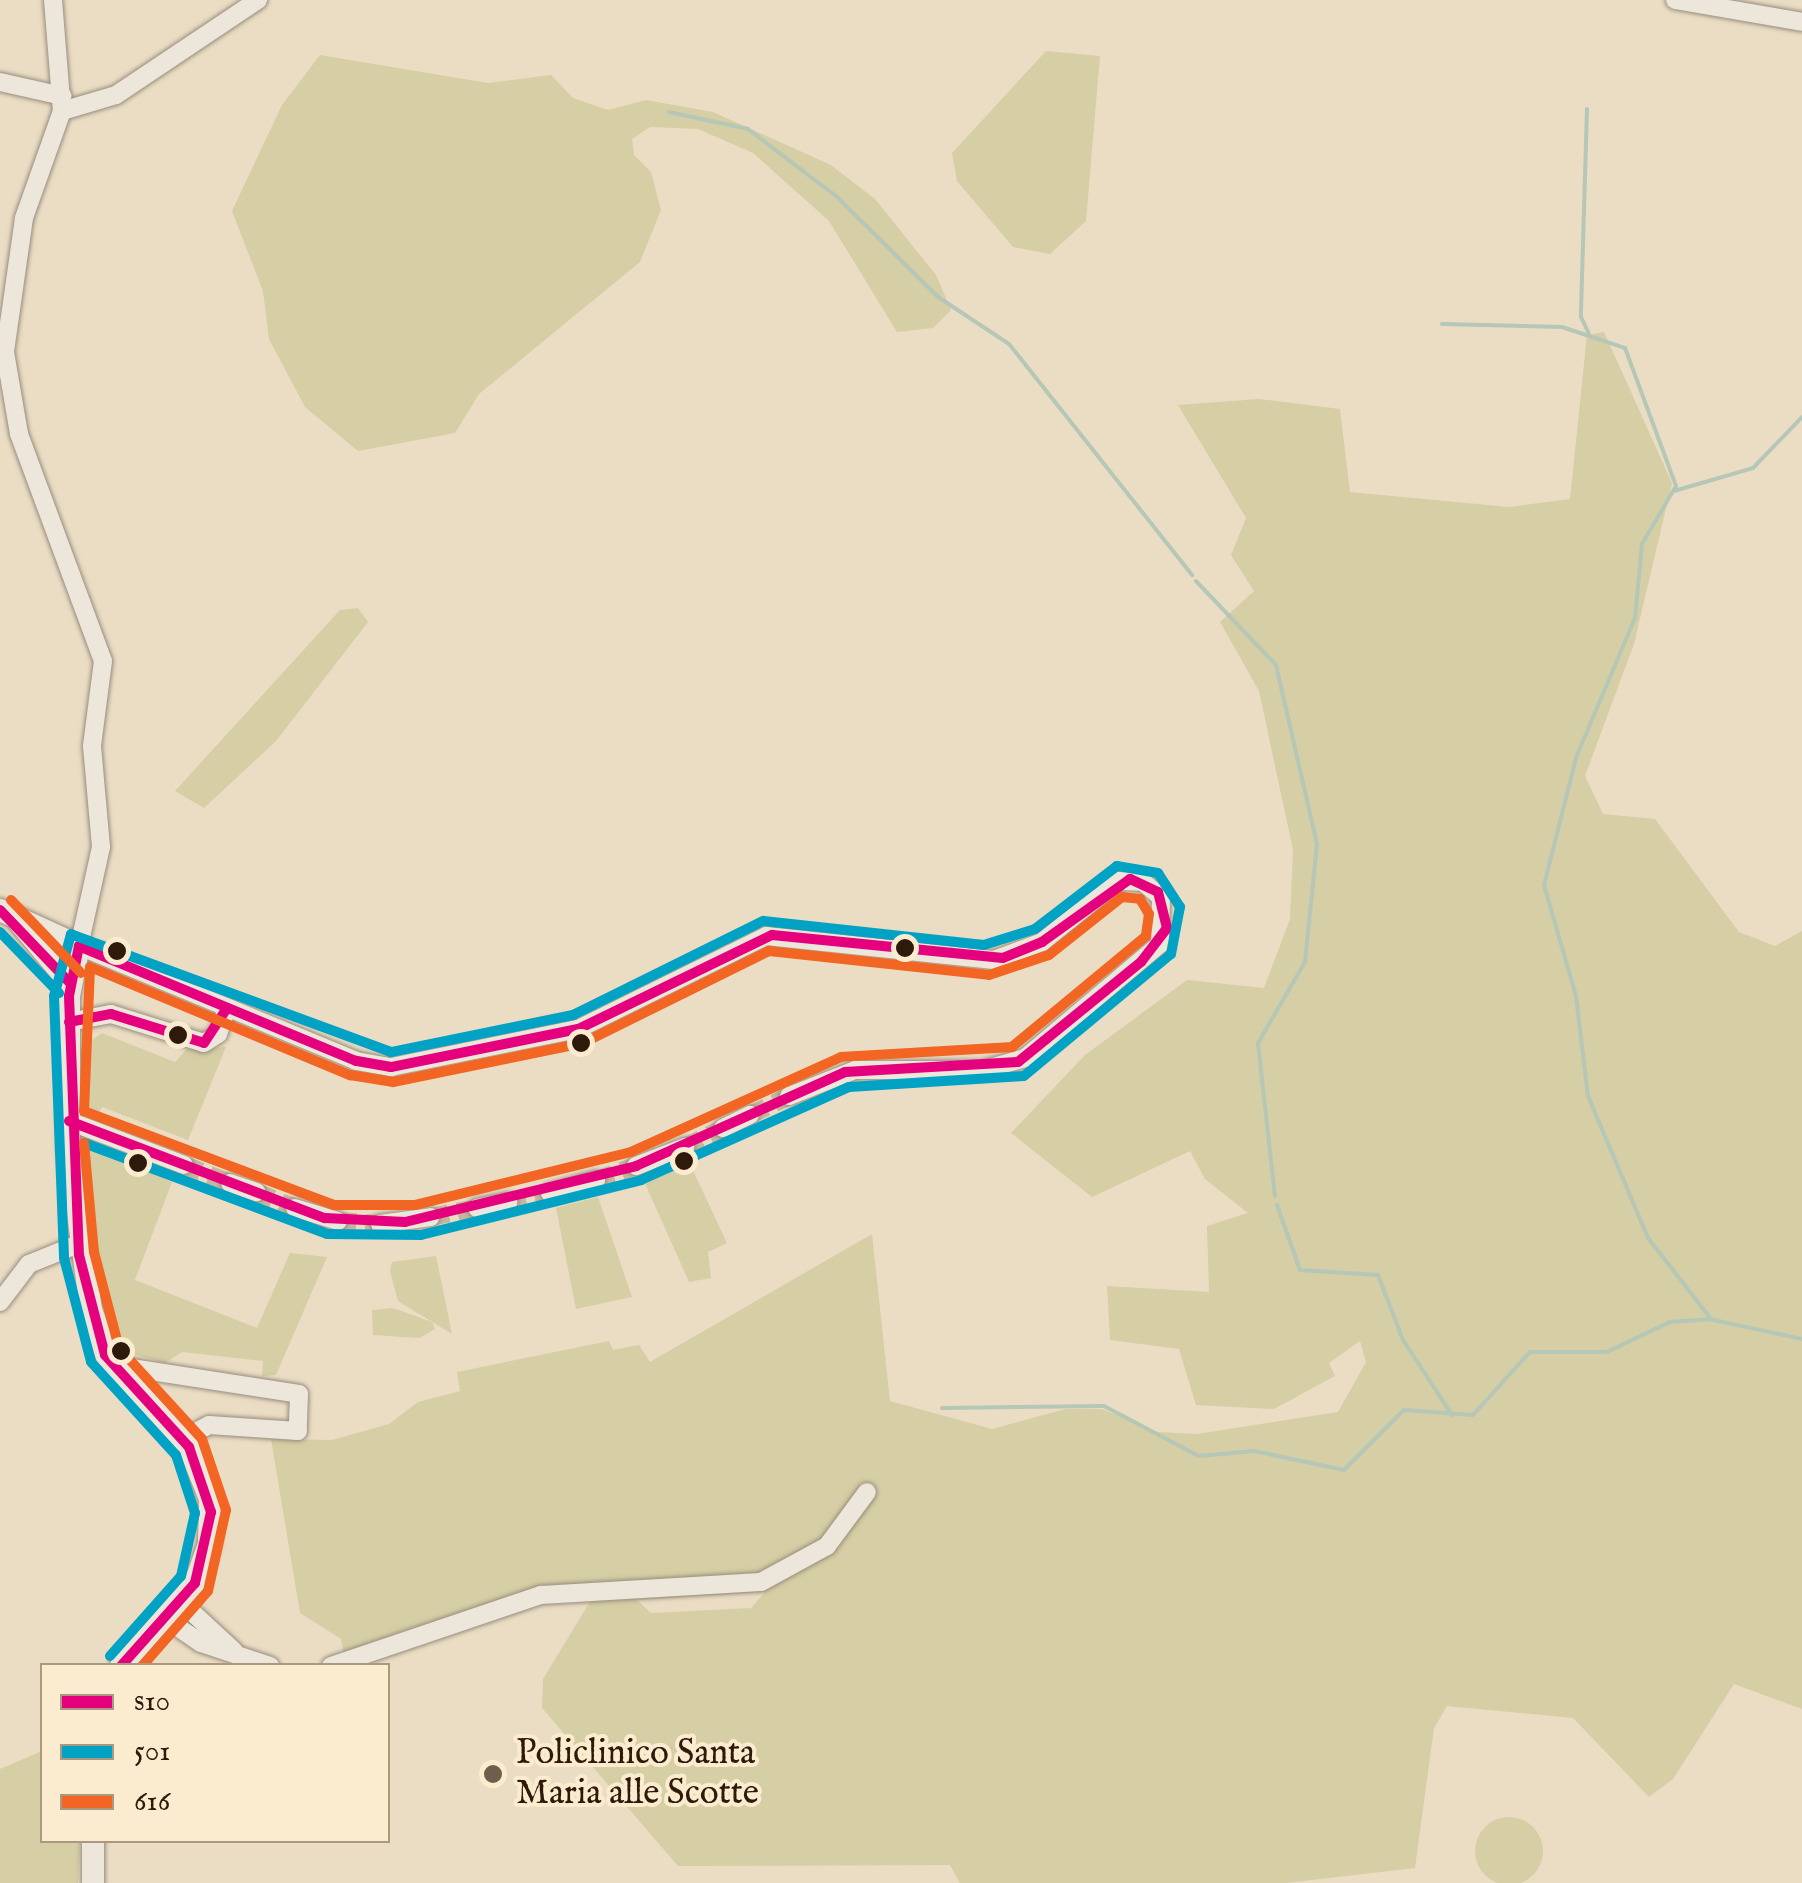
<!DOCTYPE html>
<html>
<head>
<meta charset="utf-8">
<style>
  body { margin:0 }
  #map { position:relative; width:1802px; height:1883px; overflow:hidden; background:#ebddc4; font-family:"IM FELL English",serif }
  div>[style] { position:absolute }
  .green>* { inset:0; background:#d6cea4 }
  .round { border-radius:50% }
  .stream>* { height:4px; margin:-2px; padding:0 2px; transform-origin:2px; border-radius:2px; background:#b5c7b6 }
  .street-tunnel>* { height:18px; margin-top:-9px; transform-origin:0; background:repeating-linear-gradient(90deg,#c5b69f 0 18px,transparent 0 27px) }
  .roads { filter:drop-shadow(0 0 2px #978d7e) drop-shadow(0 0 2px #978d7e) }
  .street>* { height:18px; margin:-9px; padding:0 9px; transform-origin:9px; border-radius:9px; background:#ede6da }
  .secondary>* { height:22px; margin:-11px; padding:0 11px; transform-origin:11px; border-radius:11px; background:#ede6da }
  .bus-1>* { height:10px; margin:-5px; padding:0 5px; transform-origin:5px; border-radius:5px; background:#e5007d }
  .bus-2>* { height:10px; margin:-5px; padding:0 5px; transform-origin:5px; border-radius:5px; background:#02a2c4 }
  .bus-3>* { height:10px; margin:-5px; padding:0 5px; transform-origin:5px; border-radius:5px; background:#f26522 }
  .dots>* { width:28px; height:28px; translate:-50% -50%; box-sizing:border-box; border:5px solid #fceccf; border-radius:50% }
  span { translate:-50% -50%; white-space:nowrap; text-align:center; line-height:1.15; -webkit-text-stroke:8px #fceccf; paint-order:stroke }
  .poi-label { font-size:35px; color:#2e190b }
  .left { translate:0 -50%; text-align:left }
  .legend { position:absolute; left:40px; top:1663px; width:350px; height:180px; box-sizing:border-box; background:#fceccf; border:2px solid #aa9881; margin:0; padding:12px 18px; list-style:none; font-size:30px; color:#2e190b }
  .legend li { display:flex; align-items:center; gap:20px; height:50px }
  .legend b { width:50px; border:2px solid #aa9881 }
</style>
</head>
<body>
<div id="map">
  <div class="green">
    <i style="clip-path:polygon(1046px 51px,1100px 56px,1086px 221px,1050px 254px,1013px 247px,957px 181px,952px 153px)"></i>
    <i style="clip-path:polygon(320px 55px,488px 83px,551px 75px,573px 98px,608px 110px,646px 100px,713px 112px,831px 165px,875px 199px,936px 275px,951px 310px,933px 328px,897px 332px,829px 221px,753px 153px,698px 129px,650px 127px,632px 139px,634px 155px,651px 172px,661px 210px,640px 262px,479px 394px,455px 433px,358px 451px,305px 407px,269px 339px,263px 291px,232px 211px,282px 105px)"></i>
    <i style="clip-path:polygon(evenodd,1604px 332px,1672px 483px,1634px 644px,1585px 776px,1603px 814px,1655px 819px,1739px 932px,1775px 946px,1802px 931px,1802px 1709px,1734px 1684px,1673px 1779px,1649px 1797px,1573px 1718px,1447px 1706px,1434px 1728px,1415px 1868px,1286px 1883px,960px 1883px,950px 1865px,678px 1866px,542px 1708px,543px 1679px,591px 1600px,542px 1603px,346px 1665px,341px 1639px,300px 1613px,271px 1439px,332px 1440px,389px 1424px,418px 1402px,460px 1391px,457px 1372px,609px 1341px,613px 1350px,639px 1345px,650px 1362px,872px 1234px,890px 1401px,992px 1429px,1065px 1409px,1102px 1409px,1158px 1432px,1197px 1434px,1338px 1412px,1366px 1362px,1360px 1341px,1329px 1363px,1335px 1376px,1274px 1409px,1196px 1405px,1179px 1349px,1110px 1340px,1107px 1286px,1209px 1292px,1207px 1226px,1248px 1213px,1205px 1179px,1190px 1151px,1092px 1197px,1011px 1133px,1085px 1055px,1187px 980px,1264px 988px,1290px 919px,1293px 850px,1259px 691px,1220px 622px,1254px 591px,1231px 555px,1246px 518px,1178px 405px,1259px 399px,1340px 409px,1350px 492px,1509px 507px,1570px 499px,1587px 335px,1604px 332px,765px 1592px,751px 1608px,651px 1613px,637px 1600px,765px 1592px)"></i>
    <i style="clip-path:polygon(358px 608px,368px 622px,276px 741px,204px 808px,175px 791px,340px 610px)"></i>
    <i style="clip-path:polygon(102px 1033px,175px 1062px,187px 1049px,226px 1047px,188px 1140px,102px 1107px,97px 1119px,88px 1114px,79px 1049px)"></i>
    <i style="clip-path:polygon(90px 1146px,172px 1182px,135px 1280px,257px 1328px,290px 1253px,327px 1257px,276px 1375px,262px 1376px,263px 1361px,182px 1352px,165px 1363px,119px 1350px,99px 1298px,80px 1158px)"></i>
    <i style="clip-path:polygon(689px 1162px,727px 1243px,708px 1252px,711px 1278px,689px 1282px,643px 1179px)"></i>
    <i style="clip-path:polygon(598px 1197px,632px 1297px,576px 1309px,556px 1208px)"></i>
    <i style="clip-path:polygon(436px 1256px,452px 1334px,398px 1301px,390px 1271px,392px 1262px)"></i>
    <i style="clip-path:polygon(393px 1308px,432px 1322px,435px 1329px,419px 1338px,373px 1335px,372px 1310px)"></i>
    <i style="clip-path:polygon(42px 1751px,42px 1840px,80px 1841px,78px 1883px,0 1883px,0 1769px)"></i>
    <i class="round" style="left:1475px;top:1817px;width:68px;height:68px"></i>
  </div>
  <div class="stream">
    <i style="left:1587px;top:109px;width:208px;rotate:91.7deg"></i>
    <i style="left:1581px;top:317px;width:19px;rotate:65deg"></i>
    <i style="left:669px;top:112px;width:81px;rotate:12.1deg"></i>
    <i style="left:748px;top:129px;width:111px;rotate:37.3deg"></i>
    <i style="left:836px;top:196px;width:144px;rotate:44.7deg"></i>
    <i style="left:938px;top:297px;width:85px;rotate:33.5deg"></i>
    <i style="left:1009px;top:344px;width:295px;rotate:51.6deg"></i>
    <i style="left:1442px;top:324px;width:120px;rotate:1.4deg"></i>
    <i style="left:1562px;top:327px;width:66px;rotate:18.4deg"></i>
    <i style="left:1625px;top:348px;width:147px;rotate:69.7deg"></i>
    <i style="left:1676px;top:486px;width:67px;rotate:120.4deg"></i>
    <i style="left:1642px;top:544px;width:74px;rotate:95.4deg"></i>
    <i style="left:1635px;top:618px;width:152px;rotate:112.9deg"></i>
    <i style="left:1576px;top:758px;width:131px;rotate:104.1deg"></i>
    <i style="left:1544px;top:885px;width:116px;rotate:73.9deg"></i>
    <i style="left:1576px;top:996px;width:101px;rotate:83.2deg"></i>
    <i style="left:1588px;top:1096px;width:154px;rotate:67.1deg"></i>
    <i style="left:1648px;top:1238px;width:103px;rotate:52.1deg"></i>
    <i style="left:1674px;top:491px;width:82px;rotate:-16.2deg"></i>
    <i style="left:1753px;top:468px;width:71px;rotate:-46.1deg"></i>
    <i style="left:1196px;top:581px;width:116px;rotate:46.4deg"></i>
    <i style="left:1276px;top:665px;width:184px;rotate:77.1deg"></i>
    <i style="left:1317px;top:844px;width:119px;rotate:95.8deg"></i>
    <i style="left:1305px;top:962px;width:94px;rotate:120.1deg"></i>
    <i style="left:1258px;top:1043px;width:154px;rotate:83.7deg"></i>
    <i style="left:1277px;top:1205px;width:69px;rotate:70.5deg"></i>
    <i style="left:1300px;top:1270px;width:78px;rotate:3.7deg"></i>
    <i style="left:1378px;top:1275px;width:70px;rotate:69deg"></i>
    <i style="left:1403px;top:1340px;width:90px;rotate:56.8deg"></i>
    <i style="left:942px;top:1408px;width:162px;rotate:-0.7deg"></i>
    <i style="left:1104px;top:1406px;width:107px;rotate:27.8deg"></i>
    <i style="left:1199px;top:1456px;width:55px;rotate:-5.2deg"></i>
    <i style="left:1254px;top:1451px;width:92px;rotate:11.9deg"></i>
    <i style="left:1344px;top:1470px;width:85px;rotate:-45deg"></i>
    <i style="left:1404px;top:1410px;width:69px;rotate:4.1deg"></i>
    <i style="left:1473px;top:1415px;width:85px;rotate:-47.9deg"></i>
    <i style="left:1530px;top:1352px;width:77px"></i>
    <i style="left:1607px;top:1352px;width:70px;rotate:-25.5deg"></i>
    <i style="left:1670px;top:1322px;width:39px;rotate:-4deg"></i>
    <i style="left:1709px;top:1319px;width:95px;rotate:12.1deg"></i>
  </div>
  <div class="street-tunnel">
    <i style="left:750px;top:1115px;width:43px;rotate:-26deg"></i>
    <i style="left:685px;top:1147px;width:42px;rotate:-26.6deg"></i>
    <i style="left:184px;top:1165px;width:49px;rotate:21.4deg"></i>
    <i style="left:596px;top:1180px;width:42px;rotate:-19.3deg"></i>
    <i style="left:256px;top:1192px;width:42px;rotate:22.3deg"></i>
    <i style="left:508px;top:1202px;width:43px;rotate:-12.1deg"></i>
    <i style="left:431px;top:1217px;width:47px;rotate:-11.1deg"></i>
    <i style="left:338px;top:1221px;width:42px;rotate:4.1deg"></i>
  </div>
  <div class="roads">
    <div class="street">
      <i style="left:53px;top:0;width:111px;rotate:85.4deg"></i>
      <i style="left:62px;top:111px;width:114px;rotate:109.6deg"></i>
      <i style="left:24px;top:218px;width:135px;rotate:98.1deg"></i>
      <i style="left:5px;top:352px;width:83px;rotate:80.3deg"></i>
      <i style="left:19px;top:434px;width:242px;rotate:69.7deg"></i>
      <i style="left:103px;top:661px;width:86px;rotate:97.4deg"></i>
      <i style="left:92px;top:746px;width:101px;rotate:84.9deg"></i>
      <i style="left:101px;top:847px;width:101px;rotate:102.5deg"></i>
      <i style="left:79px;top:946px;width:300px;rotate:22.5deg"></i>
      <i style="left:356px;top:1061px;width:36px;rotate:10deg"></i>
      <i style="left:391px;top:1067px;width:191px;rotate:-11.5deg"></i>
      <i style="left:578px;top:1029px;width:210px;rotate:-26.3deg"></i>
      <i style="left:766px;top:936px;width:229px;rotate:6deg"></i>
      <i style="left:994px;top:960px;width:51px;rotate:-20.6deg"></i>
      <i style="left:1042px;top:942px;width:97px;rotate:-38.8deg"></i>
      <i style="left:1118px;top:881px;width:25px;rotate:2deg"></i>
      <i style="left:1143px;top:882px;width:23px;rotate:40deg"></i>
      <i style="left:1161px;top:897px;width:47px;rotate:91.2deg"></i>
      <i style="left:1160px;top:944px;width:177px;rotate:139.8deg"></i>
      <i style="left:1025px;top:1058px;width:44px;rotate:164.1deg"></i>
      <i style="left:983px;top:1070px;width:128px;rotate:180deg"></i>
      <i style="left:855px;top:1070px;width:71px;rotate:158.5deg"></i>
      <i style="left:1675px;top:0;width:129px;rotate:9.8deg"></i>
      <i style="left:0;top:82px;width:64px;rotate:12.7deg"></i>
      <i style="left:62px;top:111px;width:56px;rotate:-16.5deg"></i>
      <i style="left:116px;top:95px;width:171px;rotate:-33.8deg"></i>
      <i style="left:69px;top:1022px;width:43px;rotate:-10.8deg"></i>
      <i style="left:111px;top:1014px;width:97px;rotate:17.3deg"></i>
      <i style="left:204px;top:1043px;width:17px;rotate:-33deg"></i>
      <i style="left:218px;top:1034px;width:28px;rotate:-71deg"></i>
      <i style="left:69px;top:1121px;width:123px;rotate:20.9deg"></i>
      <i style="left:723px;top:1128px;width:30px;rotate:-26deg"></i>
      <i style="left:636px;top:1166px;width:53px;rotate:-21.2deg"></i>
      <i style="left:230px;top:1183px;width:28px;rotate:19deg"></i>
      <i style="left:550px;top:1193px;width:48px;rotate:-15.8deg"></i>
      <i style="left:295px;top:1208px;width:45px;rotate:16.8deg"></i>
      <i style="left:477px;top:1208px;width:32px;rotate:-11deg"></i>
      <i style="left:380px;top:1224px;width:51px;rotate:-7.8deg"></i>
      <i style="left:0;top:1302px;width:48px;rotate:-52.7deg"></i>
      <i style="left:29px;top:1264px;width:51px;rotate:-22deg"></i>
      <i style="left:112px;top:1365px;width:189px;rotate:8.8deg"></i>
      <i style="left:299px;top:1394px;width:37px;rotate:92deg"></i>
      <i style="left:298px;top:1431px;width:89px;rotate:-176.1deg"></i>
      <i style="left:209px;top:1425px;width:30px;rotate:152deg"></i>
      <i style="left:181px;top:1602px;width:72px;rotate:42.8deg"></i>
      <i style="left:166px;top:1619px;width:42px;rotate:34.4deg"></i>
      <i style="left:201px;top:1643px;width:73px;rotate:18.4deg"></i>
      <i style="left:331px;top:1666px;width:222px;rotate:-18.7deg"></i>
      <i style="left:541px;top:1595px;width:220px;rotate:-3.4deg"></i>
      <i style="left:761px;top:1582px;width:75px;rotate:-28.6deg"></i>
      <i style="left:827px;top:1546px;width:67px;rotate:-53.5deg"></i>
    </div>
    <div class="secondary">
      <i style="left:0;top:910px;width:87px;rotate:24.5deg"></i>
      <i style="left:79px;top:946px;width:51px;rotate:101.3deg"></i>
      <i style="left:69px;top:996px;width:151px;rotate:90deg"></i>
      <i style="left:69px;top:1147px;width:163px;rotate:82.3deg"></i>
      <i style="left:91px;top:1309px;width:54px;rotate:71.6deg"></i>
      <i style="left:108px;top:1360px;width:119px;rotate:47deg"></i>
      <i style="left:189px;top:1447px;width:56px;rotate:68deg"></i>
      <i style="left:210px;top:1499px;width:45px;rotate:91.3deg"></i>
      <i style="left:209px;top:1544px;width:41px;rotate:109.7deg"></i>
      <i style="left:195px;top:1583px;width:111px;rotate:131.7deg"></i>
      <i style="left:20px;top:923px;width:78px;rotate:50.2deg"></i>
      <i style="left:93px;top:1883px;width:43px;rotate:-90deg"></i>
    </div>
  </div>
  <div class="bus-1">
    <i style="left:0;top:910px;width:101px;rotate:46.2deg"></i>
    <i style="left:79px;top:946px;width:51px;rotate:101.3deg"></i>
    <i style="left:69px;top:996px;width:259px;rotate:87.8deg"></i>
    <i style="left:79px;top:1255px;width:103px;rotate:75.4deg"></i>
    <i style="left:105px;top:1355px;width:125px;rotate:47.6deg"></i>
    <i style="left:189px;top:1447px;width:69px;rotate:71.3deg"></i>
    <i style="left:211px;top:1512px;width:73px;rotate:102.7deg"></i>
    <i style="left:195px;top:1583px;width:111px;rotate:131.7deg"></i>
    <i style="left:69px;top:1022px;width:43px;rotate:-10.8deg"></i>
    <i style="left:111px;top:1014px;width:97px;rotate:17.3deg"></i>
    <i style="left:204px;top:1043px;width:42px;rotate:-56.7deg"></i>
    <i style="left:69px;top:1121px;width:274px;rotate:20.8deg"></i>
    <i style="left:325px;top:1218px;width:80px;rotate:2.9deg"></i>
    <i style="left:405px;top:1222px;width:238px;rotate:-13.6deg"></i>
    <i style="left:636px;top:1166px;width:229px;rotate:-24.2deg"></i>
    <i style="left:845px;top:1072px;width:173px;rotate:-3.3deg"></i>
    <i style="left:1018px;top:1062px;width:159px;rotate:-39.1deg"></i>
    <i style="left:1141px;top:962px;width:43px;rotate:-52.6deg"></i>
    <i style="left:1167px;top:928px;width:37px;rotate:-104deg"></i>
    <i style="left:1158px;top:892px;width:31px;rotate:-155deg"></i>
    <i style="left:1130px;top:879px;width:108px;rotate:144.4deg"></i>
    <i style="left:1042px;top:942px;width:42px;rotate:157.7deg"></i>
    <i style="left:1003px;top:958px;width:232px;rotate:-174.3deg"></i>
    <i style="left:772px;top:935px;width:216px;rotate:154.1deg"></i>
    <i style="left:578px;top:1029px;width:191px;rotate:168.5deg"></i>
    <i style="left:391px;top:1067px;width:36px;rotate:-170deg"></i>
    <i style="left:356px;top:1061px;width:300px;rotate:-157.5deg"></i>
  </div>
  <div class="bus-2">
    <i style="left:0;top:932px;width:85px;rotate:46deg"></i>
    <i style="left:84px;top:1143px;width:259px;rotate:20.5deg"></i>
    <i style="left:327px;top:1234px;width:94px;rotate:0.6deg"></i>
    <i style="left:421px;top:1235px;width:227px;rotate:-14deg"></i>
    <i style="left:641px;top:1180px;width:228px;rotate:-24.1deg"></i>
    <i style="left:849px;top:1087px;width:175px;rotate:-3.6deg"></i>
    <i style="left:1024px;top:1076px;width:191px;rotate:-39.7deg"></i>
    <i style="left:1171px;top:954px;width:48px;rotate:-79.2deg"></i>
    <i style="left:1180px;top:907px;width:40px;rotate:-122.9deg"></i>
    <i style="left:1158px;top:873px;width:42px;rotate:-170.3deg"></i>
    <i style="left:1117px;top:866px;width:103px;rotate:142.5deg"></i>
    <i style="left:1035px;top:929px;width:53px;rotate:162.6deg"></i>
    <i style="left:984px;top:945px;width:222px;rotate:-173.8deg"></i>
    <i style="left:763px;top:921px;width:212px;rotate:153.7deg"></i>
    <i style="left:573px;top:1015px;width:186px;rotate:168.5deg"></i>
    <i style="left:391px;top:1052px;width:341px;rotate:-159.8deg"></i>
    <i style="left:71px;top:934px;width:64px;rotate:105.3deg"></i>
    <i style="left:54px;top:996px;width:262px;rotate:87.8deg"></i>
    <i style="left:64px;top:1258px;width:107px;rotate:75.4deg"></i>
    <i style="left:91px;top:1362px;width:126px;rotate:47.6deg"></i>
    <i style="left:176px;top:1455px;width:61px;rotate:71.9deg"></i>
    <i style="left:195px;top:1513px;width:65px;rotate:102.5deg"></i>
    <i style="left:181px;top:1576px;width:107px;rotate:131.6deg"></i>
  </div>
  <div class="bus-3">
    <i style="left:1122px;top:897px;width:18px;rotate:6deg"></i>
    <i style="left:1140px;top:899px;width:17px;rotate:59deg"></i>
    <i style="left:1149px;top:914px;width:22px;rotate:98deg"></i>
    <i style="left:1146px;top:936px;width:174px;rotate:140.4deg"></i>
    <i style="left:1012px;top:1047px;width:171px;rotate:176.7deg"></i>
    <i style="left:841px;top:1057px;width:230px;rotate:155.7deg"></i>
    <i style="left:631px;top:1152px;width:222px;rotate:166.2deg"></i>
    <i style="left:415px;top:1205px;width:81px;rotate:180deg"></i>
    <i style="left:334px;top:1205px;width:267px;rotate:-159.4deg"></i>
    <i style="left:84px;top:1111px;width:144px;rotate:-87.6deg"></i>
    <i style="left:90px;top:967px;width:282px;rotate:22.6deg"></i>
    <i style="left:350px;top:1075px;width:44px;rotate:9.2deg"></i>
    <i style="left:393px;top:1082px;width:194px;rotate:-11.6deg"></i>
    <i style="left:583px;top:1043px;width:208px;rotate:-26.3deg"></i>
    <i style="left:769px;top:951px;width:221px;rotate:6.2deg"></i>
    <i style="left:989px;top:975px;width:63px;rotate:-18.4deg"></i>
    <i style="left:1049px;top:955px;width:93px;rotate:-38.5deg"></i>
    <i style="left:11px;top:900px;width:101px;rotate:46.2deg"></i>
    <i style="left:84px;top:1143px;width:109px;rotate:84.8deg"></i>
    <i style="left:94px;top:1252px;width:99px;rotate:75.4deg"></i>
    <i style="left:119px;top:1348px;width:123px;rotate:47.6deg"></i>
    <i style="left:202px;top:1439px;width:75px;rotate:71.3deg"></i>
    <i style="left:226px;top:1510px;width:83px;rotate:102.5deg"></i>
    <i style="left:208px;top:1591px;width:100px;rotate:131.3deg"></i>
  </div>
  <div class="dots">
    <i style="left:905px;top:948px;background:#2e190b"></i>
    <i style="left:117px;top:951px;background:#2e190b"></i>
    <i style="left:178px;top:1035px;background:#2e190b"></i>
    <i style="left:581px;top:1043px;background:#2e190b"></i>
    <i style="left:684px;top:1161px;background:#2e190b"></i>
    <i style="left:138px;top:1163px;background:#2e190b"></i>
    <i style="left:121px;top:1351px;background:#2e190b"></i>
    <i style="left:493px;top:1774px;background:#705e4c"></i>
  </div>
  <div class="poi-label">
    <span class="left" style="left:516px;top:1774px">Policlinico Santa<br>Maria alle Scotte</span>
  </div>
  <ul class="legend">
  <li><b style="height:12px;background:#e5007d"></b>s10</li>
  <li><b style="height:12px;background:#02a2c4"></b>501</li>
  <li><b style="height:12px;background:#f26522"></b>616</li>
  </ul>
</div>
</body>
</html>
